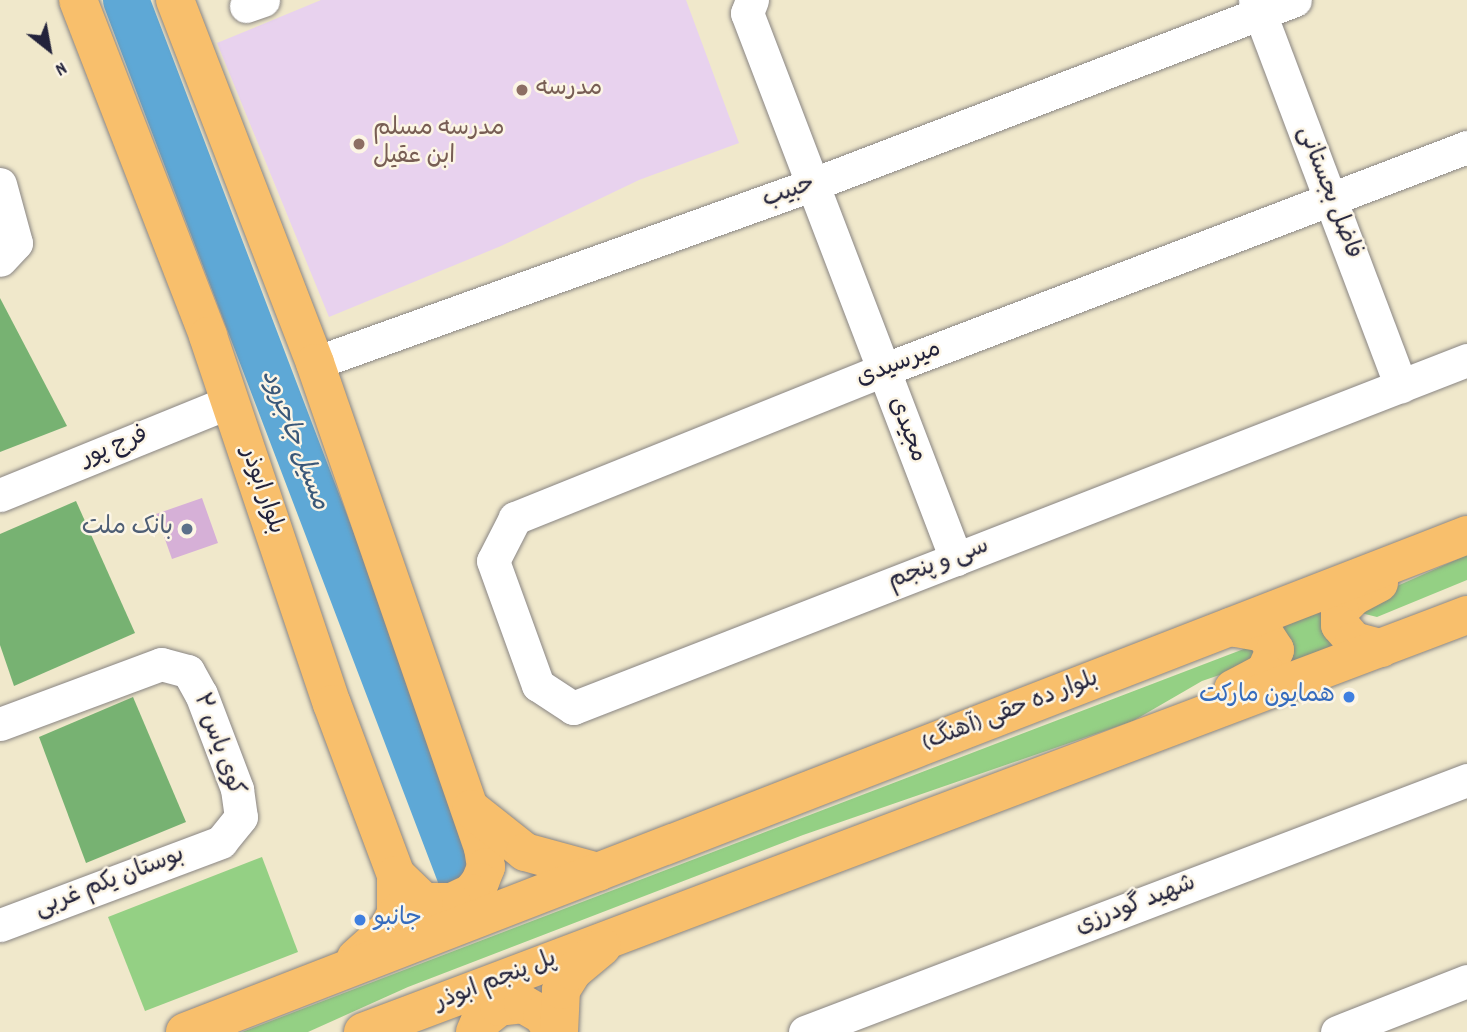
<!DOCTYPE html>
<html>
<head>
<meta charset="utf-8">
<style>
  body { margin:0 }
  #map { position:relative; width:1467px; height:1032px; overflow:hidden; background:#f0e8cb; font-family:Dekko,"Playpen Sans Arabic",sans-serif }
  div>[style] { position:absolute }
  .built>* { inset:0; background:#e8d2ee }
  .green>* { inset:0; background:#94d084 }
  .forest>* { inset:0; background:#77b272 }
  .river>* { height:46px; margin:-23px; padding:0 23px; transform-origin:23px; border-radius:23px; background:#5ea8d6 }
  .building>* { inset:0; background:#d6b0d7 }
  .roads { filter:drop-shadow(0 0 2px #898583) drop-shadow(0 0 2px #898583) }
  .minor>* { height:33px; margin:-16.5px; padding:0 16.5px; transform-origin:16.5px; border-radius:16.5px; background:#fff }
  .major>* { height:38px; margin:-19px; padding:0 19px; transform-origin:19px; border-radius:19px; background:#f8bf6c }
  .dots>* { width:19px; height:19px; translate:-50% -50%; box-sizing:border-box; border:4px solid #fcf5e5; border-radius:50% }
  span { translate:-50% -50%; white-space:nowrap; text-align:center; line-height:1.15; -webkit-text-stroke:5px #fcf5e5; paint-order:stroke }
  .education-label { font-size:24px; color:#785e54 }
  .left { translate:0 -50%; text-align:left }
  .street-label { font-size:24px; color:#22223b }
  .service-label { font-size:24px; color:#4e5e75 }
  .right { translate:-100% -50%; text-align:right }
  .shop-label { font-size:24px; color:#366cbe }
  .water-label { font-size:26px; color:#3a5879; font-style:italic }
  .north { position:absolute; left:14px; top:14px; width:70px; height:70px; -webkit-text-stroke:5px #fcf5e5; paint-order:stroke; rotate:149deg; font-size:19px; font-weight:700; line-height:28px; text-align:center; color:#22223b }
  .north::after { content:''; display:block; margin:auto; width:24px; height:32px; background:#22223b; clip-path:polygon(50% 0,100% 100%,50% 72%,0 100%) }
</style>
</head>
<body>
<div id="map">
  <div class="built">
    <i style="clip-path:polygon(321px 0,686px 0,739px 143px,639px 180px,501px 246px,329px 317px,217px 43px)"></i>
  </div>
  <div class="green">
    <i style="clip-path:polygon(1467px 555px,1467px 580px,1377px 617px,1361px 613px,1370px 598px)"></i>
    <i style="clip-path:polygon(1320px 611px,1323px 627px,1349px 649px,1287px 674px,1292px 640px,1270px 622px)"></i>
    <i style="clip-path:polygon(1249px 647px,1258px 655px,1252px 664px,1202px 681px,1133px 721px,803px 835px,408px 987px,308px 1032px,242px 1032px)"></i>
    <i style="clip-path:polygon(262px 857px,298px 952px,145px 1011px,108px 917px)"></i>
  </div>
  <div class="forest">
    <i style="clip-path:polygon(0 298px,67px 426px,0 452px)"></i>
    <i style="clip-path:polygon(76px 501px,135px 633px,14px 686px,0 645px,0 534px)"></i>
    <i style="clip-path:polygon(133px 697px,186px 822px,86px 863px,39px 737px)"></i>
  </div>
  <div class="river">
    <i style="left:126px;top:0;width:943px;rotate:69.12deg"></i>
  </div>
  <div class="building">
    <i style="clip-path:polygon(202px 498px,218px 543px,172px 559px,156px 514px)"></i>
  </div>
  <div class="roads">
    <div class="minor">
      <i style="left:752px;top:0;width:14px;rotate:111deg"></i>
      <i style="left:747px;top:13px;width:585px;rotate:69.05deg"></i>
      <i style="left:1255px;top:0;width:413px;rotate:69.3deg"></i>
      <i style="left:246px;top:6px;width:18px;rotate:-19deg"></i>
      <i style="left:1467px;top:147px;width:625px;rotate:159.1deg"></i>
      <i style="left:883px;top:370px;width:397px;rotate:158.1deg"></i>
      <i style="left:515px;top:518px;width:48px;rotate:117.1deg"></i>
      <i style="left:493px;top:561px;width:132px;rotate:70.1deg"></i>
      <i style="left:538px;top:685px;width:42px;rotate:33.3deg"></i>
      <i style="left:573px;top:708px;width:959px;rotate:-21.27deg"></i>
      <i style="left:0;top:184px;width:61px;rotate:74.8deg"></i>
      <i style="left:16px;top:243px;width:23px;rotate:133deg"></i>
      <i style="left:315px;top:363px;width:527px;rotate:-19.74deg"></i>
      <i style="left:811px;top:185px;width:518px;rotate:-20.92deg"></i>
      <i style="left:0;top:495px;width:249px;rotate:-22.1deg"></i>
      <i style="left:0;top:724px;width:172px;rotate:-20.4deg"></i>
      <i style="left:161px;top:664px;width:28px;rotate:15deg"></i>
      <i style="left:188px;top:671px;width:26px;rotate:61deg"></i>
      <i style="left:201px;top:694px;width:102px;rotate:69.2deg"></i>
      <i style="left:237px;top:789px;width:28px;rotate:82deg"></i>
      <i style="left:241px;top:817px;width:32px;rotate:129deg"></i>
      <i style="left:221px;top:842px;width:236px;rotate:159.4deg"></i>
      <i style="left:805px;top:1032px;width:708px;rotate:-20.84deg"></i>
      <i style="left:1337px;top:1032px;width:140px;rotate:-21.4deg"></i>
    </div>
    <div class="major">
      <i style="left:78px;top:0;width:360px;rotate:68.8deg"></i>
      <i style="left:208px;top:336px;width:388px;rotate:71.4deg"></i>
      <i style="left:332px;top:704px;width:183px;rotate:69.5deg"></i>
      <i style="left:396px;top:875px;width:39px;rotate:90deg"></i>
      <i style="left:396px;top:914px;width:18px;rotate:119deg"></i>
      <i style="left:387px;top:930px;width:42px;rotate:137.9deg"></i>
      <i style="left:175px;top:0;width:389px;rotate:68.9deg"></i>
      <i style="left:315px;top:363px;width:513px;rotate:70.89deg"></i>
      <i style="left:483px;top:848px;width:19px;rotate:81deg"></i>
      <i style="left:486px;top:867px;width:16px;rotate:112deg"></i>
      <i style="left:480px;top:882px;width:14px;rotate:129deg"></i>
      <i style="left:471px;top:893px;width:21px;rotate:155deg"></i>
      <i style="left:452px;top:902px;width:28px;rotate:180deg"></i>
      <i style="left:424px;top:902px;width:39px;rotate:-136deg"></i>
      <i style="left:1379px;top:583px;width:30px;rotate:152deg"></i>
      <i style="left:1353px;top:597px;width:18px;rotate:135deg"></i>
      <i style="left:1340px;top:610px;width:15px;rotate:90deg"></i>
      <i style="left:1340px;top:625px;width:21px;rotate:49deg"></i>
      <i style="left:1354px;top:641px;width:28px;rotate:15deg"></i>
      <i style="left:1230px;top:627px;width:35px;rotate:10deg"></i>
      <i style="left:1264px;top:633px;width:20px;rotate:57deg"></i>
      <i style="left:1275px;top:650px;width:24px;rotate:114deg"></i>
      <i style="left:1265px;top:672px;width:36px;rotate:152deg"></i>
      <i style="left:471px;top:809px;width:69px;rotate:38.5deg"></i>
      <i style="left:525px;top:852px;width:76px;rotate:15.3deg"></i>
      <i style="left:185px;top:1032px;width:1375px;rotate:-21.19deg"></i>
      <i style="left:363px;top:1032px;width:1180px;rotate:-20.69deg"></i>
      <i style="left:475px;top:1032px;width:10px;rotate:-66deg"></i>
      <i style="left:479px;top:1023px;width:26px;rotate:-39deg"></i>
      <i style="left:499px;top:1007px;width:24px;rotate:-7deg"></i>
      <i style="left:523px;top:1004px;width:22px;rotate:30deg"></i>
      <i style="left:542px;top:1015px;width:20px;rotate:57deg"></i>
      <i style="left:559px;top:1032px;width:42px;rotate:-87.3deg"></i>
      <i style="left:561px;top:990px;width:22px;rotate:-58deg"></i>
      <i style="left:573px;top:971px;width:38px;rotate:-40deg"></i>
    </div>
  </div>
  <div class="dots">
    <i style="left:522px;top:90px;background:#8d6e63"></i>
    <i style="left:359px;top:144px;background:#8d6e63"></i>
    <i style="left:187px;top:529px;background:#5c6f8a"></i>
    <i style="left:1349px;top:697px;background:#3f7fe0"></i>
    <i style="left:360px;top:920px;background:#3f7fe0"></i>
  </div>
  <div class="education-label">
    <span class="left" style="left:536px;top:90px">مدرسه</span>
    <span class="left" style="left:373px;top:144px">مدرسه مسلم<br>ابن عقیل</span>
  </div>
  <div class="street-label">
    <span style="left:789px;top:193px;rotate:-20deg">حبیب</span>
    <span style="left:1328px;top:193px;rotate:69deg">فاضل بجستانی</span>
    <span style="left:899px;top:365px;rotate:-21deg">میرسیدی</span>
    <span style="left:906px;top:430px;rotate:69deg">مجیدی</span>
    <span style="left:115px;top:448px;rotate:-22deg">فرج پور</span>
    <span style="left:261px;top:491px;rotate:71deg">بلوار ابوذر</span>
    <span style="left:939px;top:565px;rotate:-21deg">سی و پنجم</span>
    <span style="left:1011px;top:712px;rotate:-21deg">بلوار ده حقی (آهنگ)</span>
    <span style="left:217px;top:745px;rotate:70deg">کوی یاس ۲</span>
    <span style="left:110px;top:883px;rotate:-21deg">بوستان یکم غربی</span>
    <span style="left:1136px;top:906px;rotate:-21deg">شهید گودرزی</span>
    <span style="left:496px;top:982px;rotate:-21deg">پل پنجم ابوذر</span>
  </div>
  <div class="service-label">
    <span class="right" style="left:173px;top:529px">بانک ملت</span>
  </div>
  <div class="shop-label">
    <span class="right" style="left:1335px;top:697px">همایون مارکت</span>
    <span class="left" style="left:374px;top:920px">جانبو</span>
  </div>
  <div class="water-label">
    <span style="left:294px;top:440px;rotate:69deg">مسیل جاجرود</span>
  </div>
  <div class="north">N</div>
</div>
</body>
</html>
